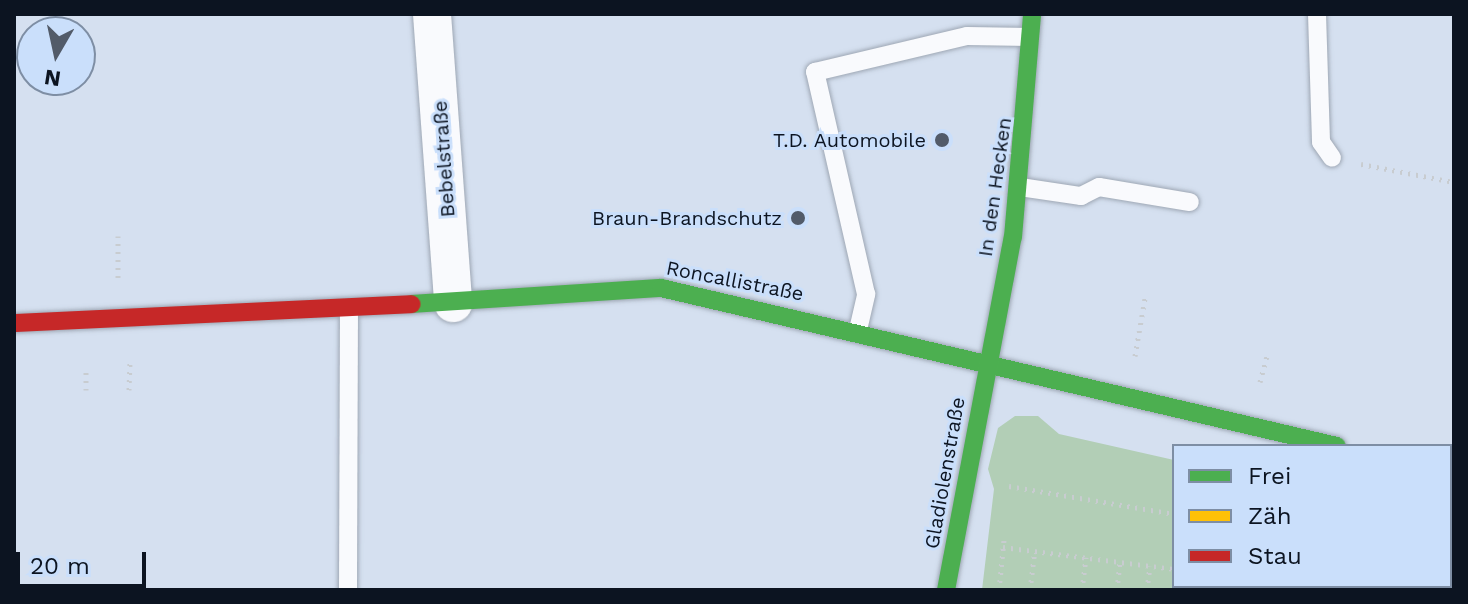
<!DOCTYPE html>
<html>
<head>
<meta charset="utf-8">
<style>
  body { margin:0 }
  #map { position:relative; width:1468px; height:604px; overflow:hidden; background:#d5e0f0; font-family:"Work Sans",sans-serif }
  div>[style] { position:absolute }
  .green>* { inset:0; background:#b2ceb6 }
  .path>* { height:5px; margin-top:-2.5px; transform-origin:0; background:repeating-linear-gradient(90deg,#c8ccd0 0 2px,transparent 0 8px) }
  .roads { filter:drop-shadow(0 0 2px #9ea7b4) drop-shadow(0 0 2px #9ea7b4) }
  .lane>* { height:18px; margin:-9px; padding:0 9px; transform-origin:9px; border-radius:9px; background:#f9fafd }
  .street>* { height:38px; margin:-19px; padding:0 19px; transform-origin:19px; border-radius:19px; background:#f9fafd }
  .fast>* { height:18px; margin:-9px; padding:0 9px; transform-origin:9px; border-radius:9px; background:#4caf50 }
  .slow>* { height:18px; margin:-9px; padding:0 9px; transform-origin:9px; border-radius:9px; background:#ffc107 }
  .jam>* { height:18px; margin:-9px; padding:0 9px; transform-origin:9px; border-radius:9px; background:#c62828 }
  .dots>* { width:22px; height:22px; translate:-50% -50%; box-sizing:border-box; border:4px solid #cadffb; border-radius:50% }
  span { translate:-50% -50%; white-space:nowrap; text-align:center; line-height:1.15; -webkit-text-stroke:6px #cadffb; paint-order:stroke }
  .poi-label { font-size:20px; color:#0c1421 }
  .right { translate:-100% -50%; text-align:right }
  .street-label { font-size:20px; color:#0c1421 }
  .frame { position:absolute; inset:0; border:16px solid #0c1421; pointer-events:none }
  .legend { position:absolute; left:1172px; top:444px; width:280px; height:144px; box-sizing:border-box; background:#cadffb; border:2px solid #7e8ea4; margin:0; padding:10px 14px; list-style:none; font-size:24px; color:#0c1421 }
  .legend li { display:flex; align-items:center; gap:16px; height:40px }
  .legend b { width:40px; border:2px solid #7e8ea4 }
  .north { position:absolute; left:16px; top:16px; width:80px; height:80px; box-sizing:border-box; background:#cadffb; border:2px solid #7e8ea4; border-radius:50%; rotate:189deg; font-size:22px; font-weight:700; line-height:32px; text-align:center; color:#0c1421 }
  .north::after { content:''; display:block; margin:auto; width:28px; height:36px; background:#525b69; clip-path:polygon(50% 0,100% 100%,50% 72%,0 100%) }
  .scale { position:absolute; left:16px; top:552px; width:130px; height:36px; box-sizing:border-box; border:4px solid #0c1421; border-top:0; padding-left:10px; font-size:24px; line-height:28px; white-space:nowrap; color:#0c1421; -webkit-text-stroke:6px #cadffb; paint-order:stroke }
</style>
</head>
<body>
<div id="map">
  <div class="green">
    <i style="clip-path:polygon(1015px 416px,1038px 416px,1059px 434px,1174px 460px,1174px 586px,1450px 586px,1450px 516px,1454px 590px,982px 590px,994px 489px,988px 469px,998px 428px)"></i>
  </div>
  <div class="path">
    <i style="left:1361px;top:164px;width:95px;rotate:11deg"></i>
    <i style="left:118px;top:236px;width:43px;rotate:90deg"></i>
    <i style="left:1135px;top:356px;width:59px;rotate:-80.2deg"></i>
    <i style="left:1260px;top:382px;width:31px;rotate:-75deg"></i>
    <i style="left:86px;top:390px;width:23px;rotate:-90deg"></i>
    <i style="left:129px;top:390px;width:27px;rotate:-88deg"></i>
    <i style="left:1009px;top:486px;width:167px;rotate:9.6deg"></i>
    <i style="left:1003px;top:547px;width:172px;rotate:7.3deg"></i>
    <i style="left:1450px;top:574px;width:4px;rotate:14deg"></i>
    <i style="left:1254px;top:586px;width:4px;rotate:90deg"></i>
    <i style="left:1390px;top:586px;width:20px;rotate:11deg"></i>
    <i style="left:632px;top:590px;width:17px"></i>
    <i style="left:999px;top:590px;width:50px;rotate:-84.3deg"></i>
    <i style="left:1030px;top:590px;width:39px;rotate:-83deg"></i>
    <i style="left:1082px;top:590px;width:33px;rotate:-83deg"></i>
    <i style="left:1117px;top:590px;width:29px;rotate:-84deg"></i>
    <i style="left:1147px;top:590px;width:24px;rotate:-83deg"></i>
  </div>
  <div class="roads">
    <div class="lane">
      <i style="left:1317px;top:14px;width:128px;rotate:88.2deg"></i>
      <i style="left:1321px;top:142px;width:19px;rotate:55deg"></i>
      <i style="left:1020px;top:187px;width:62px;rotate:8.4deg"></i>
      <i style="left:1081px;top:196px;width:20px;rotate:-27deg"></i>
      <i style="left:1099px;top:187px;width:92px;rotate:9.4deg"></i>
      <i style="left:858px;top:330px;width:37px;rotate:-77deg"></i>
      <i style="left:866px;top:294px;width:228px;rotate:-102.9deg"></i>
      <i style="left:815px;top:72px;width:156px;rotate:-13.3deg"></i>
      <i style="left:967px;top:36px;width:63px;rotate:0.9deg"></i>
      <i style="left:348px;top:590px;width:280px;rotate:-89.8deg"></i>
    </div>
    <div class="street">
      <i style="left:432px;top:14px;width:290px;rotate:85.8deg"></i>
    </div>
    <div class="fast">
      <i style="left:412px;top:304px;width:250px;rotate:-3.7deg"></i>
      <i style="left:661px;top:288px;width:694px;rotate:13.16deg"></i>
      <i style="left:946px;top:590px;width:359px;rotate:-79.3deg"></i>
      <i style="left:1013px;top:237px;width:224px;rotate:-85.1deg"></i>
    </div>
    <div class="slow">
      <i style="left:1450px;top:471px;width:4px;rotate:14deg"></i>
    </div>
    <div class="jam">
      <i style="left:14px;top:323px;width:398px;rotate:-2.7deg"></i>
    </div>
  </div>
  <div class="dots">
    <i style="left:942px;top:140px;background:#525b69"></i>
    <i style="left:798px;top:218px;background:#525b69"></i>
  </div>
  <div class="poi-label">
    <span class="right" style="left:926px;top:140px">T.D. Automobile</span>
    <span class="right" style="left:782px;top:218px">Braun-Brandschutz</span>
  </div>
  <div class="street-label">
    <span style="left:444px;top:159px;rotate:-94deg">Bebelstraße</span>
    <span style="left:995px;top:187px;rotate:-82deg">In den Hecken</span>
    <span style="left:735px;top:281px;rotate:11deg">Roncallistraße</span>
    <span style="left:945px;top:473px;rotate:-80deg">Gladiolenstraße</span>
  </div>
  <div class="frame"></div>
  <ul class="legend">
  <li><b style="height:10px;background:#4caf50"></b>Frei</li>
  <li><b style="height:10px;background:#ffc107"></b>Zäh</li>
  <li><b style="height:10px;background:#c62828"></b>Stau</li>
  </ul>
  <div class="north">N</div>
  <div class="scale">20 m</div>
</div>
</body>
</html>
